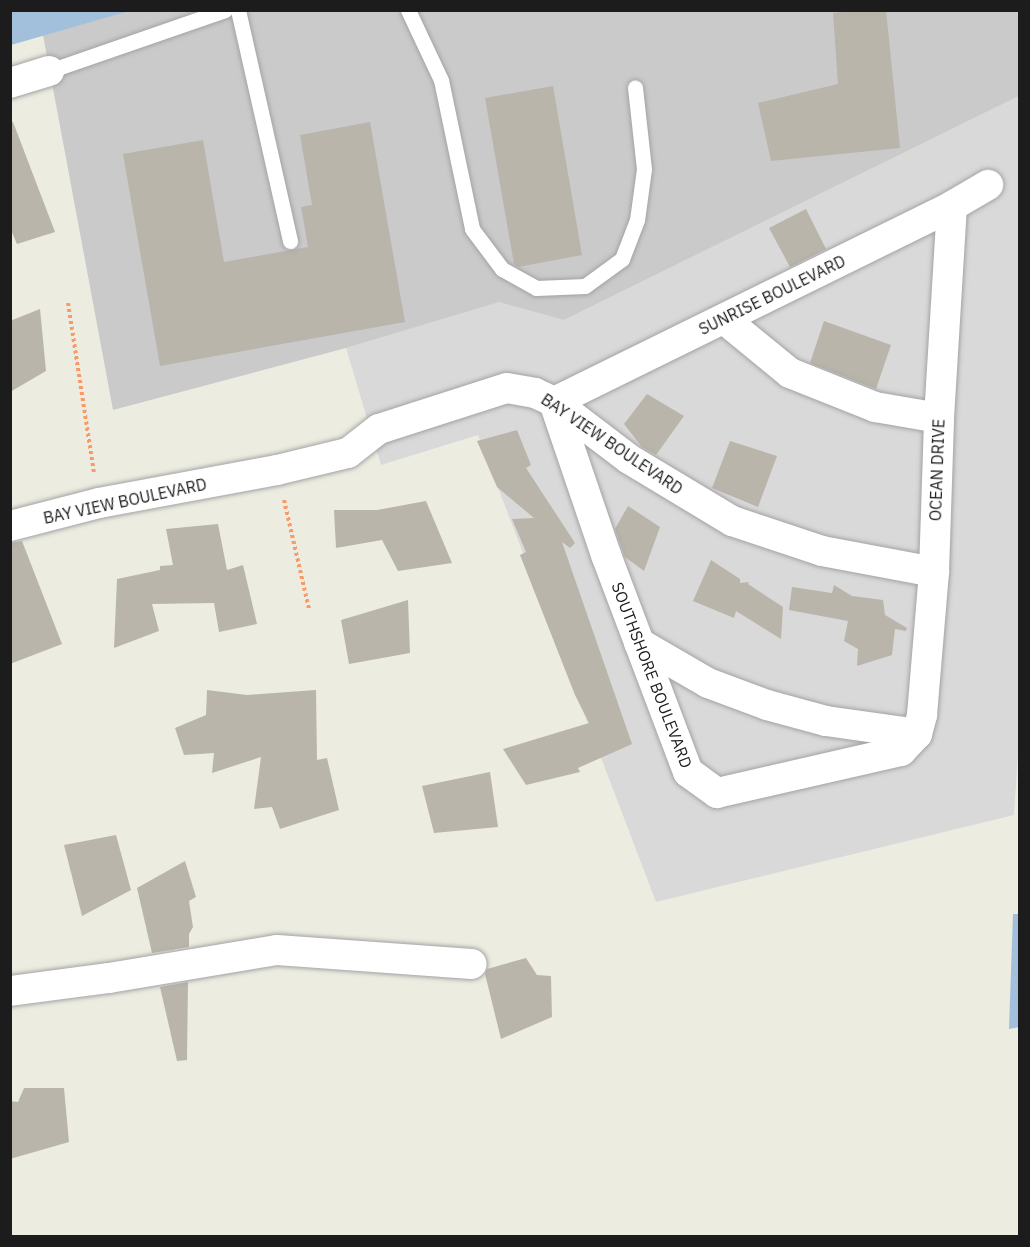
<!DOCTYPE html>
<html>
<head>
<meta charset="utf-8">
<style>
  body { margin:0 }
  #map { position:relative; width:1030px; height:1247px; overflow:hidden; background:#edece1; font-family:"IBM Plex Sans",sans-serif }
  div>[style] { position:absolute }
  .residential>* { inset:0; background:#dad9d9 }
  .religious>* { inset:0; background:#cacaca }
  .water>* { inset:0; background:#a2c0db }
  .building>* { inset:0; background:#bab5ab }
  .path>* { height:4px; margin-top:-2px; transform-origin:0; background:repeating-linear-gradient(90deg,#f99967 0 3px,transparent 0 6px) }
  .roads { filter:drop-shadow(0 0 2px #a3a3a3) drop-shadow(0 0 2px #a3a3a3) }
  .lane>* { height:15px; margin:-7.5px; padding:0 7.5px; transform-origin:7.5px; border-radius:7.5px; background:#fff }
  .street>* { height:30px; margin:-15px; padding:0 15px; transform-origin:15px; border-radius:15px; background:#fff }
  span { translate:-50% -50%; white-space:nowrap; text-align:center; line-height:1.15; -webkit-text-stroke:5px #fff; paint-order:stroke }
  .street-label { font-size:16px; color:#1c1c1c }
  .frame { position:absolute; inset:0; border:12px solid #1c1c1c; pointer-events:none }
</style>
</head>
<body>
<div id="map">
  <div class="residential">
    <i style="clip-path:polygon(1019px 96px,1020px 725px,1014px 815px,656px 902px,478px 435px,381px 465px,346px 348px,499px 301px,564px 320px)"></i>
  </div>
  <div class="religious">
    <i style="clip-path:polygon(129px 10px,1019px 11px,1019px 96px,564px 320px,499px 302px,346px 348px,113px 410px,43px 35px)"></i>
  </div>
  <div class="water">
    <i style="clip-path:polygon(11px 10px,129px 10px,129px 11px,11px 45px)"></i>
    <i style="clip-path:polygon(1013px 914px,1019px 914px,1020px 1027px,1009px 1029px)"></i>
  </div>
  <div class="building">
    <i style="clip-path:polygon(857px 10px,886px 10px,900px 148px,771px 161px,758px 103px,838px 84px,833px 13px)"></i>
    <i style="clip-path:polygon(553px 86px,582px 255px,518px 267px,514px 264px,485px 98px)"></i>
    <i style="clip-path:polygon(10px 122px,13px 122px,55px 232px,17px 244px,10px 228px)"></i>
    <i style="clip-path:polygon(370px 122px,405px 322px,160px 366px,123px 154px,203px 140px,224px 262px,308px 247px,301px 207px,312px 205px,300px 135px)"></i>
    <i style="clip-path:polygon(806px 209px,826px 249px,790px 267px,769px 228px)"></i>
    <i style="clip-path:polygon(40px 309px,46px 371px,10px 392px,10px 321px)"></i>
    <i style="clip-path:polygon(824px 321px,891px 345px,876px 389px,810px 363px)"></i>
    <i style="clip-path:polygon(647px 394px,684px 416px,656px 455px,642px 447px,624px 424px)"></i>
    <i style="clip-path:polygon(517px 430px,531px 465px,526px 468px,575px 543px,570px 548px,562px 542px,632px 744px,578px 768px,580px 772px,526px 785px,503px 749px,589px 723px,575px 695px,520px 555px,526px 552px,512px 519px,534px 518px,497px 487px,477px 441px)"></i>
    <i style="clip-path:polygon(730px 441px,777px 456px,758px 507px,712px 488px)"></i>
    <i style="clip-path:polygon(426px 501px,452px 563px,398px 571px,382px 540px,336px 548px,334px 510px,377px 510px)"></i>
    <i style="clip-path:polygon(628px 506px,660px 527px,644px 571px,625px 557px,615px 529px)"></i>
    <i style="clip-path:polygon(218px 524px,227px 570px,243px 565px,257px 624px,219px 632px,214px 603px,152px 604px,159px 631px,114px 648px,117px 579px,160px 570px,160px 566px,173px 565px,166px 529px)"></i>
    <i style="clip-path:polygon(22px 541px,62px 644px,10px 664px,10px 543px)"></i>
    <i style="clip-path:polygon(711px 560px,740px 579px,740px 583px,749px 582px,748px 584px,783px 607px,781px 639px,736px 611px,734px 618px,693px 601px)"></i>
    <i style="clip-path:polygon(834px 585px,852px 596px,883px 600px,885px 615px,907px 628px,906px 631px,895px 629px,892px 655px,857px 666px,858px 649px,844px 641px,848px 621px,789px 610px,792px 587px,832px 593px)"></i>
    <i style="clip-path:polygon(408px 600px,410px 653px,349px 664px,341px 620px)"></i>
    <i style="clip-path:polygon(207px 690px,247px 695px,316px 690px,317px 760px,327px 758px,339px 810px,280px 829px,272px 807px,254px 809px,261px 757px,212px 773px,214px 753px,184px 755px,175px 728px,206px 715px)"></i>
    <i style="clip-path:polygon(490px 772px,498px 827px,434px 833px,422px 786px)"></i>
    <i style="clip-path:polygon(116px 835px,131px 890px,82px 916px,64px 845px)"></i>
    <i style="clip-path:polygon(185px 861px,196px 897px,189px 901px,193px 927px,189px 934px,189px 947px,152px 953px,137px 888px)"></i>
    <i style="clip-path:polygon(526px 958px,537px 975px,551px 976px,552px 1017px,501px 1039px,485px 974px,487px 969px)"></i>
    <i style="clip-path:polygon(188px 982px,187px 1060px,177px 1061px,160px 987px)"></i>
    <i style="clip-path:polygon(24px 1088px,64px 1088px,69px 1142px,10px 1159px,10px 1101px,18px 1102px)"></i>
  </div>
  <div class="path">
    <i style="left:68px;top:303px;width:171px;rotate:81.3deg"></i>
    <i style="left:284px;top:500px;width:112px;rotate:77.1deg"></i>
  </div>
  <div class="roads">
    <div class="lane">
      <i style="left:238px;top:10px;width:237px;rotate:77.3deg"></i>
      <i style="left:408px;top:10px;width:77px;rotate:64.8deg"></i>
      <i style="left:441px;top:80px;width:152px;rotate:78.2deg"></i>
      <i style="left:472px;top:229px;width:50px;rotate:53.1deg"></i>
      <i style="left:502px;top:269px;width:39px;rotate:29deg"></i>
      <i style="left:536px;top:288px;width:49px;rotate:-2.3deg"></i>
      <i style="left:585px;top:286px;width:46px;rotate:-36.1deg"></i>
      <i style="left:622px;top:259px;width:42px;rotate:-69deg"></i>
      <i style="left:637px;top:220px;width:51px;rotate:-82.2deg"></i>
      <i style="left:644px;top:169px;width:82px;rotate:-96.3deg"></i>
      <i style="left:49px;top:71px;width:186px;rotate:-19.1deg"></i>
    </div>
    <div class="street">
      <i style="left:10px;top:83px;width:41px;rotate:-17.1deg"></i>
      <i style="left:724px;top:319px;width:85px;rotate:39.3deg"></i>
      <i style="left:790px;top:373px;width:92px;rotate:21.8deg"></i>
      <i style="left:875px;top:407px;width:65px;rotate:9.8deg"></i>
      <i style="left:554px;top:402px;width:162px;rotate:71.2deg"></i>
      <i style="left:606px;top:555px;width:232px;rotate:69.3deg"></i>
      <i style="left:688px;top:772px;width:36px;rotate:36deg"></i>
      <i style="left:717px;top:793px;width:189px;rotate:-12.9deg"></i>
      <i style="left:901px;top:751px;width:23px;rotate:-47deg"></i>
      <i style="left:917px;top:734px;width:20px;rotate:-75deg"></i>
      <i style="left:922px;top:715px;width:144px;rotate:-85.2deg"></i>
      <i style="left:934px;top:572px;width:154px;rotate:-88.1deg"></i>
      <i style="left:939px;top:418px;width:212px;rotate:-86.5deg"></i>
      <i style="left:554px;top:402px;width:444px;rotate:-26.2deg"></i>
      <i style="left:952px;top:206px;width:42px;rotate:-30.3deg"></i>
      <i style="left:10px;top:526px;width:92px;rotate:-14.5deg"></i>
      <i style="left:99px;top:503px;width:181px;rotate:-10.5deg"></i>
      <i style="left:277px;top:470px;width:73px;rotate:-13.5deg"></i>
      <i style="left:348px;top:453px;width:39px;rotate:-38deg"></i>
      <i style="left:379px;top:429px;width:134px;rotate:-17.8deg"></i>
      <i style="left:507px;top:388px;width:28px;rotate:10deg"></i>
      <i style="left:535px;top:393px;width:21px;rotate:25deg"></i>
      <i style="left:554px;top:402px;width:94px;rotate:37.2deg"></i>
      <i style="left:629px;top:459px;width:120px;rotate:31deg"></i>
      <i style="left:732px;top:521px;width:95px;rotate:18.4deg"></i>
      <i style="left:822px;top:551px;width:114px;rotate:10.6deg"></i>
      <i style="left:639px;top:643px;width:80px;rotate:30.1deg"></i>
      <i style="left:708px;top:683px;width:63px;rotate:20.4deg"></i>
      <i style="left:767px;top:705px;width:61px;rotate:15.2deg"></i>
      <i style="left:826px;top:721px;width:92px;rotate:8.1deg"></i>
      <i style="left:10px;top:991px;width:100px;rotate:-7.5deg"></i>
      <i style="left:109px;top:978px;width:170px;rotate:-9.5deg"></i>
      <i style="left:277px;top:950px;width:195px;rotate:4.1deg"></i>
    </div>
  </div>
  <div class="street-label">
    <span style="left:772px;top:295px;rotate:-26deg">SUNRISE BOULEVARD</span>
    <span style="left:612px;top:444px;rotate:34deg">BAY VIEW BOULEVARD</span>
    <span style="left:937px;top:470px;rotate:-88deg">OCEAN DRIVE</span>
    <span style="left:125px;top:501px;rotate:-12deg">BAY VIEW BOULEVARD</span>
    <span style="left:652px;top:675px;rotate:69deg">SOUTHSHORE BOULEVARD</span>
  </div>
  <div class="frame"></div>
</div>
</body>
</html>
